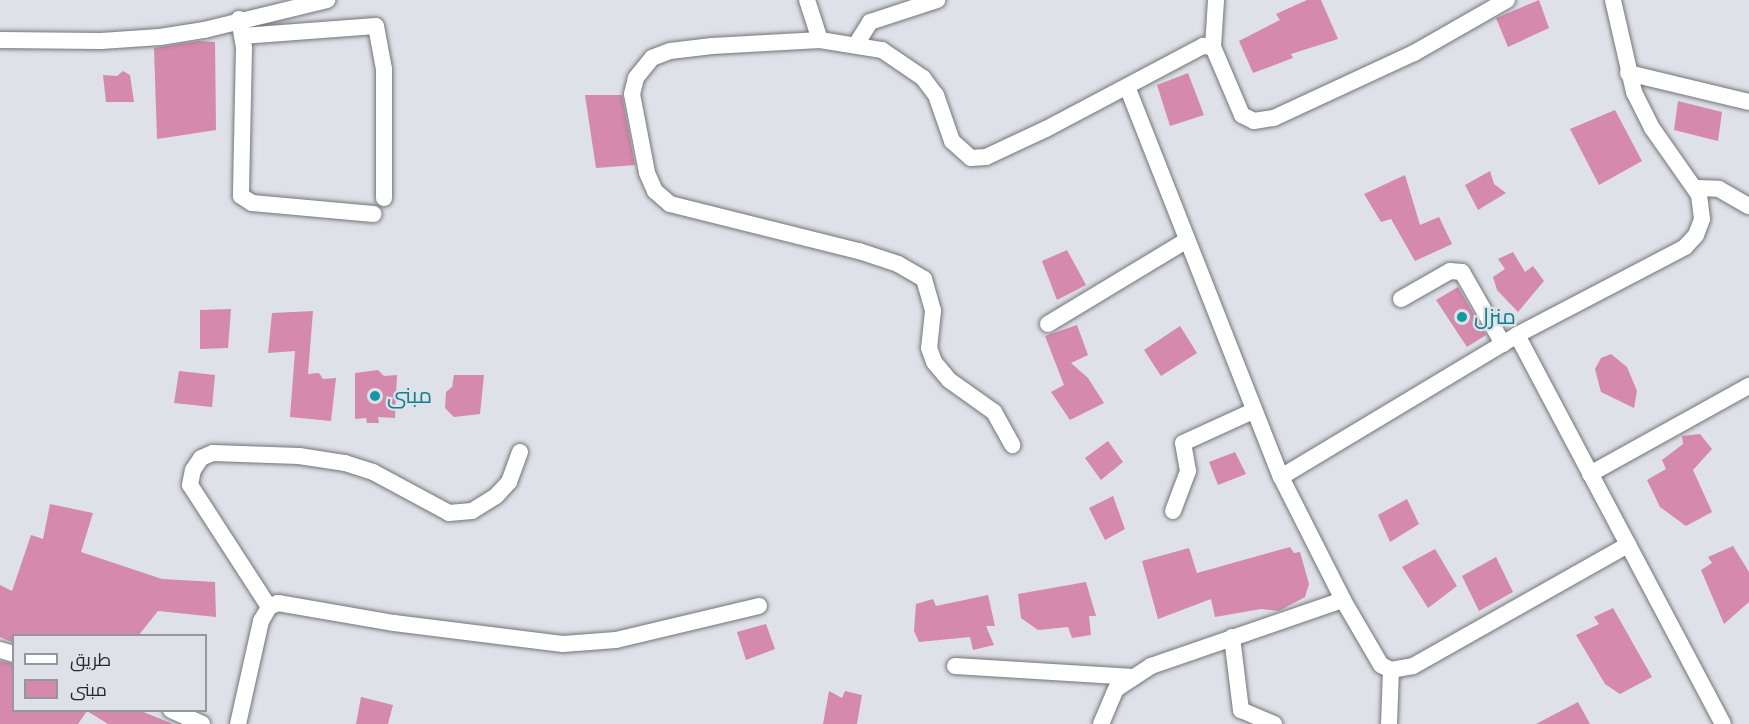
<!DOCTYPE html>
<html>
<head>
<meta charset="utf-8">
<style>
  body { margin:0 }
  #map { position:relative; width:1749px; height:724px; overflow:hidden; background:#dee1e7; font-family:"Space Grotesk",Cairo,sans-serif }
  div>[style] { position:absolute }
  .building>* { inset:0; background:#d489ad }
  .roads { filter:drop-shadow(0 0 2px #72757a) drop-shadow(0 0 2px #72757a) }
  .minor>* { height:16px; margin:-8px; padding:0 8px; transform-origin:8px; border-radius:8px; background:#fff }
  .dots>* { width:16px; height:16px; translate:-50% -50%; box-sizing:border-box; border:3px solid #dee1e7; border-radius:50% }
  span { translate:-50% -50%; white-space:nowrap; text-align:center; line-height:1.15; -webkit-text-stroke:4.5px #dee1e7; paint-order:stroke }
  .culture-label { font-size:22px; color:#0d838f }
  .left { translate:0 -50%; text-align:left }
  .legend { position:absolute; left:12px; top:634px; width:195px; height:78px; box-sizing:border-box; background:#dee1e7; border:2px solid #94979b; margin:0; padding:8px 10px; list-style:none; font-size:18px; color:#26282a }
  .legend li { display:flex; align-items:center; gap:12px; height:30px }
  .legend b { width:30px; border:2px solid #94979b }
</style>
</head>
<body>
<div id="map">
  <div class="building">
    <i style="clip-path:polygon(1307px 0,1321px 0,1338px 39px,1291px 54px,1293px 58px,1253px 73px,1239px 41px,1280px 20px,1276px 14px)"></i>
    <i style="clip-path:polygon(1539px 0,1549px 28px,1508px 47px,1496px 18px)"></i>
    <i style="clip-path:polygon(199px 41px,215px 42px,216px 130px,157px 139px,154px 48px)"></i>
    <i style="clip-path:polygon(123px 71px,130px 75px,134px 102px,106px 102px,103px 75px,117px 76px)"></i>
    <i style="clip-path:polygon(1188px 73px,1204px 115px,1170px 126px,1157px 85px)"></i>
    <i style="clip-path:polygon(585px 95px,622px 95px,635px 165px,596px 168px)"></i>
    <i style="clip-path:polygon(1678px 101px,1722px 112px,1718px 141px,1674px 130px)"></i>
    <i style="clip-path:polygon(1615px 110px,1642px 161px,1599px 185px,1570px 129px)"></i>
    <i style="clip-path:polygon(1490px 171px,1494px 184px,1506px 193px,1478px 210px,1465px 185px)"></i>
    <i style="clip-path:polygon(1405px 175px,1420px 225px,1439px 217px,1452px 244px,1415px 261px,1391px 219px,1381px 222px,1364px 194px)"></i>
    <i style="clip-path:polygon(1067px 250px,1086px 285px,1057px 300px,1042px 261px)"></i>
    <i style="clip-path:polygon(1513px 252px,1525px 272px,1533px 266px,1544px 281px,1518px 312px,1497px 290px,1493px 277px,1505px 269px,1498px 259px)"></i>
    <i style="clip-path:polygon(1458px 287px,1486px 335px,1467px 347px,1436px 300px)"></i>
    <i style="clip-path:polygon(231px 309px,228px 348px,200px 349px,200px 310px)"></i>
    <i style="clip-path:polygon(313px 311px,308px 374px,319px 373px,323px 379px,336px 378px,331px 421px,290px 417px,295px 351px,268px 353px,272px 313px)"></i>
    <i style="clip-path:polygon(1077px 325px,1088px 355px,1071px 363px,1088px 378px,1104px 403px,1070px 420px,1051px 392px,1064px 385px,1045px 336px)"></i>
    <i style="clip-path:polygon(1180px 326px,1197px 353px,1161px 376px,1144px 350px)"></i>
    <i style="clip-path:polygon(1611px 354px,1627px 367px,1637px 391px,1634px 408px,1601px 392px,1595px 369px,1601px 358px)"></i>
    <i style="clip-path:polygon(378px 370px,384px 376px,397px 375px,395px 418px,378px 417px,379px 423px,367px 423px,366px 418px,355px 419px,355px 373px)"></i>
    <i style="clip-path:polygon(179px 371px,215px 375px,212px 407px,174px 403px)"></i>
    <i style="clip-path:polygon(454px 375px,484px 375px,480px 414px,454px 417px,445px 408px,446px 392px,452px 387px)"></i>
    <i style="clip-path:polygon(1700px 434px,1712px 449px,1693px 470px,1712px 512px,1686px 526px,1660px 507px,1647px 480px,1666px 469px,1662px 460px,1683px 444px,1682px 436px)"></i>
    <i style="clip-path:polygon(1108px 441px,1123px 462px,1101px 480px,1085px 458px)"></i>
    <i style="clip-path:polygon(1235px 452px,1246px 474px,1218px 485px,1209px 462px)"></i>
    <i style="clip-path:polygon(1113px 496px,1125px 529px,1105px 540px,1089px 508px)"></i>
    <i style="clip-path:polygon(1407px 499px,1419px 524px,1390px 542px,1378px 515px)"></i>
    <i style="clip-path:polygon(50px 504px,93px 513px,81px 552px,162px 579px,215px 582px,216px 617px,158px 611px,138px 636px,14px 636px,14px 643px,0 637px,0 585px,12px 591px,31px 535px,43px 539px)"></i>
    <i style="clip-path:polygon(1733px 546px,1749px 572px,1749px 602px,1724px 624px,1701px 570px,1712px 563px,1708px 557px)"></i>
    <i style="clip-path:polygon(1290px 547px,1294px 553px,1300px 552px,1309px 584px,1305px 597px,1290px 605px,1279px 611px,1261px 609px,1215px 617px,1211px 599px,1158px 619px,1142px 561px,1189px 548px,1197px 573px)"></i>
    <i style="clip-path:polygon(1435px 549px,1457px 586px,1428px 608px,1402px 567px)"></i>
    <i style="clip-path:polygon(1496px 557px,1513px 592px,1479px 611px,1462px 576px)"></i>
    <i style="clip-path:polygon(1086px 582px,1096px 616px,1089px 616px,1091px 635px,1072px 638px,1068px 627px,1038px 630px,1021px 618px,1018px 594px)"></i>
    <i style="clip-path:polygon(988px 595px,995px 626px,986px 626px,994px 645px,973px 650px,970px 637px,919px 642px,914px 631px,916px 604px,933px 599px,936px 606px)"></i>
    <i style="clip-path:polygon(1613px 608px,1652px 677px,1620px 694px,1605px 684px,1576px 635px,1599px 624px,1594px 617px)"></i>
    <i style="clip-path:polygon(766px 624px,775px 649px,746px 660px,737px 632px)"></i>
    <i style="clip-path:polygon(0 661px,14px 664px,14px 711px,141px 711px,173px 724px,108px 724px,87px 711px,78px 724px,0 724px)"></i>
    <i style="clip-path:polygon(829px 691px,842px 698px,845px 691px,862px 695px,857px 724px,823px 724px)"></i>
    <i style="clip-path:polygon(361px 697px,393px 705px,388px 724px,356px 724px)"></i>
    <i style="clip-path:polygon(1578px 702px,1590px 724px,1536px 724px)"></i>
  </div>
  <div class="roads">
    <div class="minor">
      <i style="left:807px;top:0;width:42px;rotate:72deg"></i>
      <i style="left:820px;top:40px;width:63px;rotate:9.2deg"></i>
      <i style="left:882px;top:50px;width:50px;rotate:34.3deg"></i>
      <i style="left:923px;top:78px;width:21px;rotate:53deg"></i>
      <i style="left:936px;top:95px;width:49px;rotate:70.8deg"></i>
      <i style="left:952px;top:141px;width:25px;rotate:42deg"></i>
      <i style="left:971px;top:158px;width:15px;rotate:-4deg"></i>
      <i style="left:986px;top:157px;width:66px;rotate:-25deg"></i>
      <i style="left:1046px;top:129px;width:178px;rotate:-27.9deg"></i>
      <i style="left:1203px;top:46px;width:10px;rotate:6deg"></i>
      <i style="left:1213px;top:47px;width:74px;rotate:66.9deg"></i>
      <i style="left:1242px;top:115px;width:13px;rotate:27deg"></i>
      <i style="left:1254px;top:121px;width:20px;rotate:-9deg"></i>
      <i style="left:1274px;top:118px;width:154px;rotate:-24.9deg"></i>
      <i style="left:1414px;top:53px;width:107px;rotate:-29.7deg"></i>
      <i style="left:239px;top:19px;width:29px;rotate:80deg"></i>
      <i style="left:244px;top:48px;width:148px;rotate:91.2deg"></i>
      <i style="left:241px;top:196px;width:13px;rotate:32deg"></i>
      <i style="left:252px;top:203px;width:122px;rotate:5.2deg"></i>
      <i style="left:242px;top:36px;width:134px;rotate:-4.3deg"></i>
      <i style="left:376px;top:26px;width:44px;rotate:79.5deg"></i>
      <i style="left:384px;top:69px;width:129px;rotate:90deg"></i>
      <i style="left:0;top:40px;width:101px;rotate:0.6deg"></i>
      <i style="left:101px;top:41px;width:59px;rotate:-3.9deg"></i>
      <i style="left:160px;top:37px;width:45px;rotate:-9deg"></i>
      <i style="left:204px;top:30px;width:127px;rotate:-13.7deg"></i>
      <i style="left:820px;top:40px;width:108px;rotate:176.8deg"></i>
      <i style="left:712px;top:46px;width:42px;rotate:173.2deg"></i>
      <i style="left:670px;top:51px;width:19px;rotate:159deg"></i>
      <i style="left:652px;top:58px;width:26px;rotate:129deg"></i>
      <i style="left:636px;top:78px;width:16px;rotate:104deg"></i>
      <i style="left:632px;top:94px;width:80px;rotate:79.2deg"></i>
      <i style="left:647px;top:173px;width:20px;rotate:66deg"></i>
      <i style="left:655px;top:191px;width:20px;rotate:41deg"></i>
      <i style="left:670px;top:204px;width:195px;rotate:14deg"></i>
      <i style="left:859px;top:251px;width:41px;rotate:18.4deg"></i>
      <i style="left:898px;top:264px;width:30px;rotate:30deg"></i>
      <i style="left:924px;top:279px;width:33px;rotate:74deg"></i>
      <i style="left:933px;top:311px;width:37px;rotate:96deg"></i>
      <i style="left:929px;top:348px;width:15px;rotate:70deg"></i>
      <i style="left:934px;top:362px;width:23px;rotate:50deg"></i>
      <i style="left:949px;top:380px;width:55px;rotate:35.4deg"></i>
      <i style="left:994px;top:412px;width:38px;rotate:61deg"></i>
      <i style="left:857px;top:43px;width:25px;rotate:-58deg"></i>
      <i style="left:870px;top:22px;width:71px;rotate:-18.2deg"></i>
      <i style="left:1213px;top:47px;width:47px;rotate:-86.3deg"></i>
      <i style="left:1628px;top:73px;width:124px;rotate:13.5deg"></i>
      <i style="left:1128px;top:89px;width:417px;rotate:68.5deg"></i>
      <i style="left:1281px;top:477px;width:138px;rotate:63.2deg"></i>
      <i style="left:1343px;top:600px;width:75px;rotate:59.7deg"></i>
      <i style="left:1381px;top:665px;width:11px;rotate:27deg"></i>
      <i style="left:1391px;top:670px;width:22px;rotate:-10deg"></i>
      <i style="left:1413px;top:666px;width:247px;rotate:-29.4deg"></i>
      <i style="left:1696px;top:188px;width:23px;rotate:2deg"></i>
      <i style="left:1719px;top:189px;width:34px;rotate:30deg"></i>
      <i style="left:1401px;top:299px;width:56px;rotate:-29.7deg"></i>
      <i style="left:1450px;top:271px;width:12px;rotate:5deg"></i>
      <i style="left:1462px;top:272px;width:83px;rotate:60.3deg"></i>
      <i style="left:1048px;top:324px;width:162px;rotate:-31.1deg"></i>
      <i style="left:1517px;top:335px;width:440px;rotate:62.1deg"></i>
      <i style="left:1590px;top:474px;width:182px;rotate:-29deg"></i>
      <i style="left:1281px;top:477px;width:275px;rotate:-31deg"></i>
      <i style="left:1517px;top:335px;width:190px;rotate:-27.6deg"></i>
      <i style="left:1685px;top:247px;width:16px;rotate:-47deg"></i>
      <i style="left:1696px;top:235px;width:17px;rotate:-69deg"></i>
      <i style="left:1702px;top:219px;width:24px;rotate:-97deg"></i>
      <i style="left:1699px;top:195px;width:82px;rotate:-125deg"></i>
      <i style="left:1652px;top:128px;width:40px;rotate:-116.6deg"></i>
      <i style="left:1634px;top:92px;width:94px;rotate:-102.9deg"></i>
      <i style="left:1173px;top:511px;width:43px;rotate:-69.4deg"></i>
      <i style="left:1188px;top:471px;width:28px;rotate:-100deg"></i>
      <i style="left:1183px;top:443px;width:77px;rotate:-24.6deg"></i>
      <i style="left:269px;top:607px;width:145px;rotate:-122.9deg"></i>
      <i style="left:190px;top:485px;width:15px;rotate:-79deg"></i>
      <i style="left:193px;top:470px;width:14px;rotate:-56deg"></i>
      <i style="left:201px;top:458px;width:13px;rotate:-23deg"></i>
      <i style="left:213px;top:453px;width:86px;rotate:2deg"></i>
      <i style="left:299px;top:456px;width:47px;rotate:8.7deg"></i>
      <i style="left:345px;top:463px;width:29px;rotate:18deg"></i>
      <i style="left:373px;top:472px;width:86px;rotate:28.3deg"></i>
      <i style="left:449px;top:513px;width:23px;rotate:-5deg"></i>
      <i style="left:472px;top:511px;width:28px;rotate:-32deg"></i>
      <i style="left:496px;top:496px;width:19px;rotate:-47deg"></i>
      <i style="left:509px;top:482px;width:32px;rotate:-70deg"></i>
      <i style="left:1232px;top:637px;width:74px;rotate:83deg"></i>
      <i style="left:1241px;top:710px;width:36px;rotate:23deg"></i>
      <i style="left:0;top:650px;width:15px;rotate:16deg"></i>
      <i style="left:955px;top:666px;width:179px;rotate:3.5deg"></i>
      <i style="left:171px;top:710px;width:34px;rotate:24deg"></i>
      <i style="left:238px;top:724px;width:106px;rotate:-77.4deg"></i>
      <i style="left:261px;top:621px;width:16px;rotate:-60deg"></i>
      <i style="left:269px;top:607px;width:10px;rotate:-24deg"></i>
      <i style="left:278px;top:603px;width:118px;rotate:9.8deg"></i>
      <i style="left:394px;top:623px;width:170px;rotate:7.1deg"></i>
      <i style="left:563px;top:644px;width:53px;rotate:-4.3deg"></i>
      <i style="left:616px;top:640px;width:147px;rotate:-13.4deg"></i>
      <i style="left:1101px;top:724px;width:38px;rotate:-67deg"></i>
      <i style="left:1116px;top:689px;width:42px;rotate:-33.3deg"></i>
      <i style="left:1151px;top:666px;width:203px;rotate:-19deg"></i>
      <i style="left:1389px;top:724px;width:54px;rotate:-87.9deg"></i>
    </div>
  </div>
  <div class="dots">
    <i style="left:1462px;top:317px;background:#0f9aa8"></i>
    <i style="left:375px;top:396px;background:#0f9aa8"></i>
  </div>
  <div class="culture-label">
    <span class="left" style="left:1474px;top:317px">منزل</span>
    <span class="left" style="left:387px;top:396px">مبنى</span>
  </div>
  <ul class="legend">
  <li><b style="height:8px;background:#fff"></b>طريق</li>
  <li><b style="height:16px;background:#d489ad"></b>مبنى</li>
  </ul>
</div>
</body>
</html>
